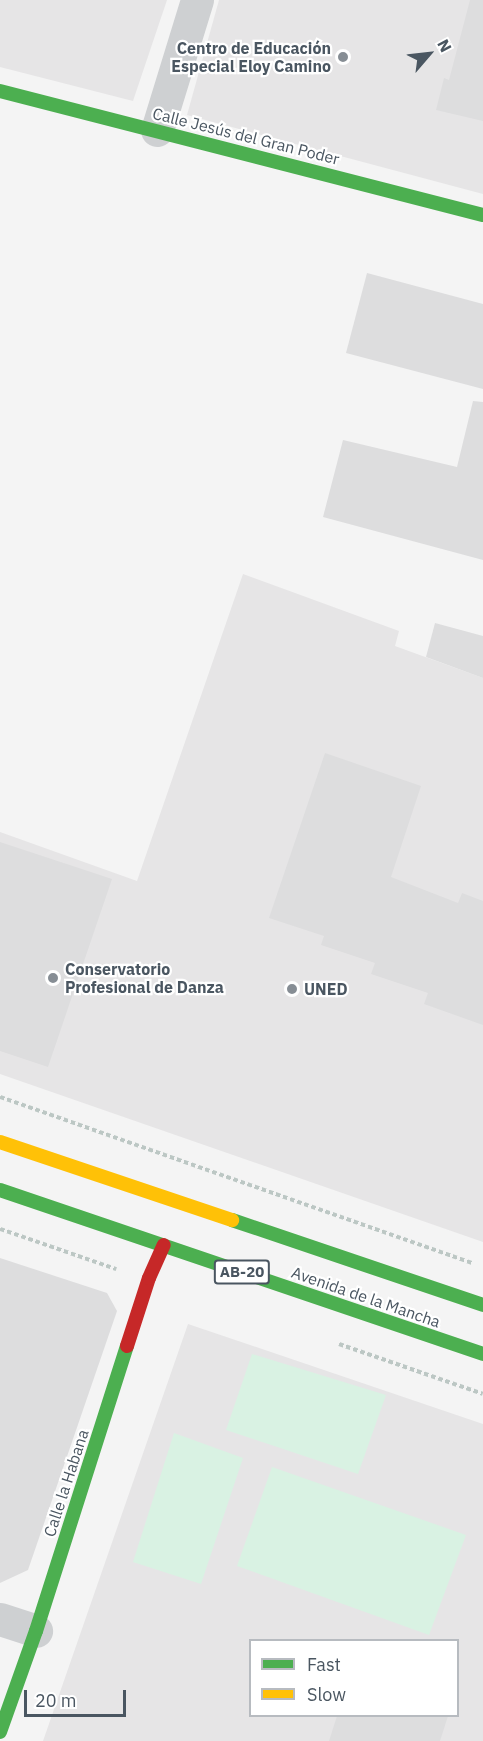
<!DOCTYPE html>
<html>
<head>
<meta charset="utf-8">
<style>
  body { margin:0 }
  #map { position:relative; width:483px; height:1741px; overflow:hidden; background:#f4f4f4; font-family:"IBM Plex Sans",sans-serif }
  div>[style] { position:absolute }
  .education>* { inset:0; background:#e6e5e6 }
  .green>* { inset:0; background:#d9f2e3 }
  .building>* { inset:0; background:#ddddde }
  .path>* { height:4px; margin-top:-2px; transform-origin:0; background:repeating-linear-gradient(90deg,#bcc7c4 0 4.5px,transparent 0 7.5px) }
  .street>* { height:33px; margin:-16.5px; padding:0 16.5px; transform-origin:16.5px; border-radius:16.5px; background:#ced0d2 }
  .fast>* { height:14px; margin:-7px; padding:0 7px; transform-origin:7px; border-radius:7px; background:#4caf50 }
  .slow>* { height:14px; margin:-7px; padding:0 7px; transform-origin:7px; border-radius:7px; background:#ffc107 }
  .jam>* { height:14px; margin:-7px; padding:0 7px; transform-origin:7px; border-radius:7px; background:#c62828 }
  .dots>* { width:16px; height:16px; translate:-50% -50%; box-sizing:border-box; border:3px solid #fff; border-radius:50% }
  span { translate:-50% -50%; white-space:nowrap; text-align:center; line-height:1.15; -webkit-text-stroke:4.5px #fff; paint-order:stroke }
  .shield-label span { padding:2px 4px; background:#fff; border:2px solid; border-radius:4px; -webkit-text-stroke-width:0 }
  .shield-label { font-size:15px; color:#4a5661; font-weight:700 }
  .poi-label { font-size:16px; color:#4a5661; font-weight:700 }
  .right { translate:-100% -50%; text-align:right }
  .left { translate:0 -50%; text-align:left }
  .street-label { font-size:16px; color:#4a5661 }
  .legend { position:absolute; left:249px; top:1639px; width:210px; height:78px; box-sizing:border-box; background:#fff; border:2px solid #b7bbc0; margin:0; padding:8px 10px; list-style:none; font-size:18px; color:#4a5661 }
  .legend li { display:flex; align-items:center; gap:12px; height:30px }
  .legend b { width:30px; border:2px solid #b7bbc0 }
  .north { position:absolute; left:399px; top:24px; width:60px; height:60px; -webkit-text-stroke:4px #fff; paint-order:stroke; rotate:62deg; font-size:16px; font-weight:700; line-height:24px; text-align:center; color:#4a5661 }
  .north::after { content:''; display:block; margin:auto; width:21px; height:27px; background:#4a5661; clip-path:polygon(50% 0,100% 100%,50% 72%,0 100%) }
  .scale { position:absolute; left:24px; top:1690px; width:102px; height:27px; box-sizing:border-box; border:3px solid #4a5661; border-top:0; padding-left:8px; font-size:18px; line-height:21px; white-space:nowrap; color:#4a5661; -webkit-text-stroke:4px #fff; paint-order:stroke }
</style>
</head>
<body>
<div id="map">
  <div class="education">
    <i style="clip-path:polygon(0 0,167px 0,133px 101px,0 67px)"></i>
    <i style="clip-path:polygon(219px 0,483px 0,483px 194px,187px 115px)"></i>
    <i style="clip-path:polygon(243px 574px,399px 631px,395px 646px,483px 678px,483px 1242px,0 1074px,0 832px,137px 881px)"></i>
    <i style="clip-path:polygon(evenodd,188px 1324px,483px 1424px,483px 1741px,43px 1741px,188px 1324px,250px 1640px,458px 1640px,458px 1716px,250px 1716px,250px 1640px)"></i>
  </div>
  <div class="green">
    <i style="clip-path:polygon(252px 1354px,386px 1395px,358px 1474px,226px 1430px)"></i>
    <i style="clip-path:polygon(174px 1433px,243px 1458px,201px 1584px,133px 1562px)"></i>
    <i style="clip-path:polygon(272px 1467px,466px 1535px,429px 1635px,237px 1566px)"></i>
  </div>
  <div class="building">
    <i style="clip-path:polygon(470px 0,483px 0,483px 121px,436px 110px,444px 78px,449px 80px)"></i>
    <i style="clip-path:polygon(367px 273px,483px 304px,483px 389px,346px 353px)"></i>
    <i style="clip-path:polygon(473px 401px,483px 402px,483px 560px,323px 517px,343px 440px,457px 467px)"></i>
    <i style="clip-path:polygon(435px 623px,483px 636px,483px 678px,426px 657px)"></i>
    <i style="clip-path:polygon(325px 753px,421px 786px,391px 877px,458px 903px,462px 893px,483px 901px,483px 1025px,424px 1004px,428px 993px,371px 974px,375px 963px,321px 945px,324px 936px,269px 918px)"></i>
    <i style="clip-path:polygon(0 842px,112px 879px,48px 1067px,0 1051px)"></i>
    <i style="clip-path:polygon(0 1258px,107px 1293px,117px 1311px,28px 1570px,0 1583px)"></i>
    <i style="clip-path:polygon(337px 1716px,448px 1716px,440px 1741px,329px 1741px)"></i>
  </div>
  <div class="path">
    <i style="left:0;top:1097px;width:500px;rotate:19.38deg"></i>
    <i style="left:0;top:1229px;width:123px;rotate:19deg"></i>
    <i style="left:339px;top:1344px;width:152px;rotate:19.1deg"></i>
  </div>
  <div class="street">
    <i style="left:157px;top:130px;width:136px;rotate:-72.9deg"></i>
    <i style="left:0;top:1619px;width:38px;rotate:18deg"></i>
  </div>
  <div class="fast">
    <i style="left:0;top:91px;width:499px;rotate:14.4deg"></i>
    <i style="left:0;top:1190px;width:510px;rotate:18.75deg"></i>
    <i style="left:232px;top:1220px;width:265px;rotate:18.7deg"></i>
    <i style="left:0;top:1732px;width:107px;rotate:-70.4deg"></i>
    <i style="left:36px;top:1631px;width:299px;rotate:-72.3deg"></i>
  </div>
  <div class="slow">
    <i style="left:0;top:1142px;width:245px;rotate:18.6deg"></i>
  </div>
  <div class="jam">
    <i style="left:127px;top:1346px;width:71px;rotate:-72.1deg"></i>
    <i style="left:149px;top:1278px;width:36px;rotate:-66deg"></i>
  </div>
  <div class="dots">
    <i style="left:343px;top:57px;background:#868d94"></i>
    <i style="left:53px;top:978px;background:#868d94"></i>
    <i style="left:292px;top:989px;background:#868d94"></i>
  </div>
  <div class="shield-label">
    <span style="left:242px;top:1272px">AB-20</span>
  </div>
  <div class="poi-label">
    <span class="right" style="left:331px;top:57px">Centro de Educación<br>Especial Eloy Camino</span>
    <span class="left" style="left:65px;top:978px">Conservatorio<br>Profesional de Danza</span>
    <span class="left" style="left:304px;top:989px">UNED</span>
  </div>
  <div class="street-label">
    <span style="left:246px;top:136px;rotate:14deg">Calle Jesús del Gran Poder</span>
    <span style="left:366px;top:1297px;rotate:19deg">Avenida de la Mancha</span>
    <span style="left:66px;top:1483px;rotate:-72deg">Calle la Habana</span>
  </div>
  <ul class="legend">
  <li><b style="height:8px;background:#4caf50"></b>Fast</li>
  <li><b style="height:8px;background:#ffc107"></b>Slow</li>
  </ul>
  <div class="north">N</div>
  <div class="scale">20 m</div>
</div>
</body>
</html>
